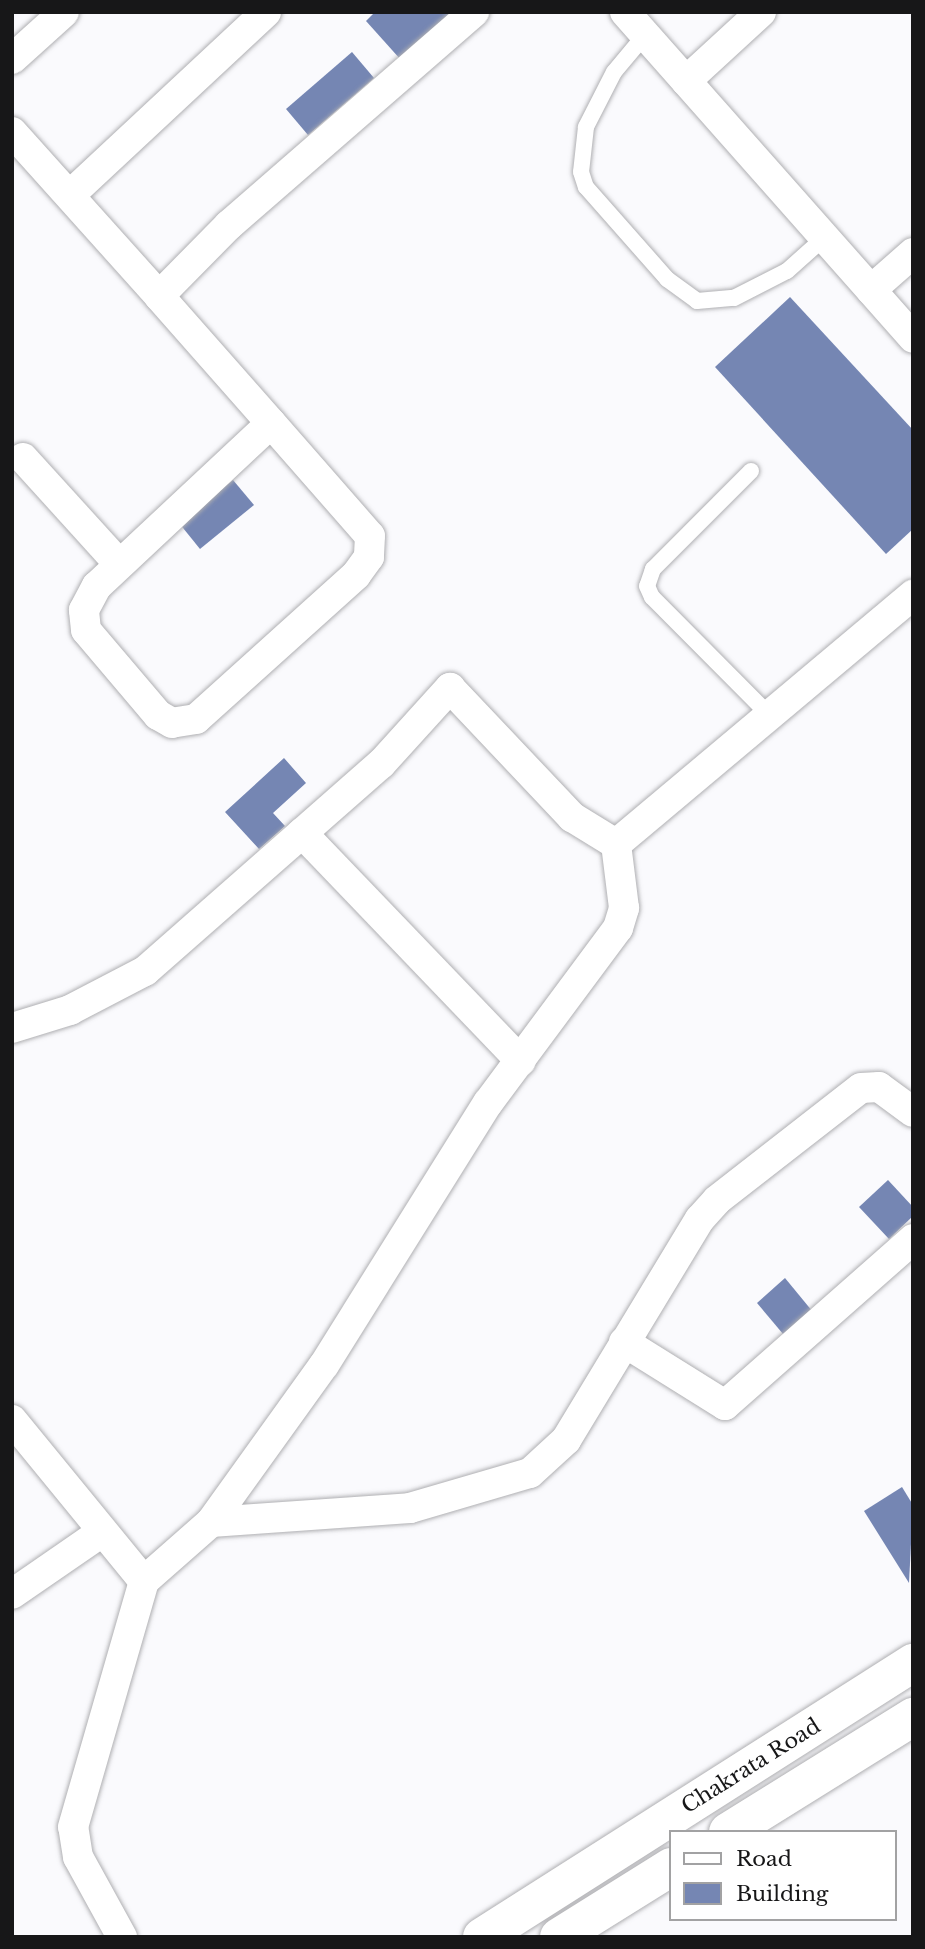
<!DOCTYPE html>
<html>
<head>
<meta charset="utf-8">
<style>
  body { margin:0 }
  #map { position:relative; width:925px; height:1949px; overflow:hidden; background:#fafafd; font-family:"Libre Baskerville",serif }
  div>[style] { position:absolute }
  .building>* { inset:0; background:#7586b3 }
  .roads { filter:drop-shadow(0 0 2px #afafb2) drop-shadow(0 0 2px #afafb2) }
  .lane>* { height:16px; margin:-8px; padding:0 8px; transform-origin:8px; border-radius:8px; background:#fff }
  .street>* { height:30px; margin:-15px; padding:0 15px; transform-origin:15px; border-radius:15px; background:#fff }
  .secondary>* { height:38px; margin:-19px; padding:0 19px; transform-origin:19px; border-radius:19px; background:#fff }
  span { translate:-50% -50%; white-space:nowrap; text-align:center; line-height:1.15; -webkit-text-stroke:5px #fff; paint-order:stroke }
  .street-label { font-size:21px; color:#171718 }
  .frame { position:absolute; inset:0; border:14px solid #171718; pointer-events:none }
  .legend { position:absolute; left:669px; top:1830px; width:228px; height:91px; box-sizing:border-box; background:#fff; border:2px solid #a2a2a3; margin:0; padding:9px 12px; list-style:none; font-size:21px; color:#171718 }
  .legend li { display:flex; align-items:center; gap:14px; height:35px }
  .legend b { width:35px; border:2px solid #a2a2a3 }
</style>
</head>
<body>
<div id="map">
  <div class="building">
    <i style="clip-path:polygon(375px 12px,454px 12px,401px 60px,366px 21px)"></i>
    <i style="clip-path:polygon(352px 52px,374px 78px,308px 135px,286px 109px)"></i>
    <i style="clip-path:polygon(790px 297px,913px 430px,913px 529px,886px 554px,715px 367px)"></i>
    <i style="clip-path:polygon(233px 480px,254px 505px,200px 549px,179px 523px)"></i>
    <i style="clip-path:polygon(284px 758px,306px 783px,273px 813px,285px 826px,259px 849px,225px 812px)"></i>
    <i style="clip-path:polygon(888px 1180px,913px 1207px,913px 1216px,889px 1239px,859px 1207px)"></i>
    <i style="clip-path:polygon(785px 1278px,822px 1323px,794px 1347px,757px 1303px)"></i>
    <i style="clip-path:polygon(902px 1487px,913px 1505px,909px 1583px,864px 1511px)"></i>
  </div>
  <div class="roads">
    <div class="lane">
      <i style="left:645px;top:35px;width:48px;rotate:130deg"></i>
      <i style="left:614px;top:72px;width:62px;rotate:117deg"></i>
      <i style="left:586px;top:127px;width:45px;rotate:96.3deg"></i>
      <i style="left:581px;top:172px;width:16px;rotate:72deg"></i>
      <i style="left:586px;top:187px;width:123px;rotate:48.6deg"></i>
      <i style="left:667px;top:279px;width:37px;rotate:36deg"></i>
      <i style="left:697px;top:301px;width:37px;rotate:-5deg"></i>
      <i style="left:734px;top:298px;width:59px;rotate:-27deg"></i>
      <i style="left:787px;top:271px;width:51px;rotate:-41.8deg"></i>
      <i style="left:751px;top:471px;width:139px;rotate:135deg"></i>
      <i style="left:653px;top:569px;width:18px;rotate:109deg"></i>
      <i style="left:647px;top:586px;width:12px;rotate:66deg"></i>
      <i style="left:652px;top:597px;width:169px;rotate:45.2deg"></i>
    </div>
    <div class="street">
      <i style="left:625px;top:12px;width:435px;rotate:48.5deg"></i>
      <i style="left:12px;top:59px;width:70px;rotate:-42.1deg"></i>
      <i style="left:686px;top:81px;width:102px;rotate:-42.6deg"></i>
      <i style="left:12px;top:132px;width:220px;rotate:48.1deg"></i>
      <i style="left:159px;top:296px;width:169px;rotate:48.6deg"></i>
      <i style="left:271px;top:423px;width:150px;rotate:48.8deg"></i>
      <i style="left:370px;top:536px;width:21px;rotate:93deg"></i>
      <i style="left:369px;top:557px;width:22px;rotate:126deg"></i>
      <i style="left:356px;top:575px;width:215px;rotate:138deg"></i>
      <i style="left:196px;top:719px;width:24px;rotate:171deg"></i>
      <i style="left:172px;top:723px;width:16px;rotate:-150deg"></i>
      <i style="left:158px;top:715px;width:111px;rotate:-130.3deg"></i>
      <i style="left:86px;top:630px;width:20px;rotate:-96deg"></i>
      <i style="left:84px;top:610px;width:27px;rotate:-62deg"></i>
      <i style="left:97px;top:586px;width:238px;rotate:-43.1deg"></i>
      <i style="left:70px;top:195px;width:268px;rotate:-43deg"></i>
      <i style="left:871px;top:290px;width:56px;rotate:-41.4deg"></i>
      <i style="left:159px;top:296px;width:100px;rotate:-45.4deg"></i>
      <i style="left:229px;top:225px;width:325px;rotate:-41deg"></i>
      <i style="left:23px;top:458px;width:143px;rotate:47.8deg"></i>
      <i style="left:302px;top:833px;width:316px;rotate:46.2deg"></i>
      <i style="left:12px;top:1028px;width:61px;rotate:-17.2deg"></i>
      <i style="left:70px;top:1010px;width:85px;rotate:-27.5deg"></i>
      <i style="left:145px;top:971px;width:314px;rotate:-41.3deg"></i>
      <i style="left:381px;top:764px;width:103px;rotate:-47.8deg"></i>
      <i style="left:450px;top:688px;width:178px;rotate:46.6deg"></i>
      <i style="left:572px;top:817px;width:52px;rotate:31.5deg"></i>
      <i style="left:624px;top:1342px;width:119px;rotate:32deg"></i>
      <i style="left:725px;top:1405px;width:251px;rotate:-41.4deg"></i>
      <i style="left:12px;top:1420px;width:208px;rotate:50.7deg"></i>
      <i style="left:144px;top:1581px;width:89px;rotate:-41.4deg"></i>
      <i style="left:211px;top:1522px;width:193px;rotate:-54.3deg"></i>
      <i style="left:324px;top:1365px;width:309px;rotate:-58deg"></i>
      <i style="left:488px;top:1103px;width:218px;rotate:-53.4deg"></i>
      <i style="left:618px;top:928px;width:21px;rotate:-73deg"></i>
      <i style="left:624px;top:908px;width:64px;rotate:-97.1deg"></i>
      <i style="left:616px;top:844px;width:388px;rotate:-40deg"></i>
      <i style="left:211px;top:1522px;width:199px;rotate:-4deg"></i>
      <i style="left:410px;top:1508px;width:125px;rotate:-16.3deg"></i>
      <i style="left:530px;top:1473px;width:49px;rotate:-42.5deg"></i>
      <i style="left:566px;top:1440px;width:258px;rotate:-58.8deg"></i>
      <i style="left:700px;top:1219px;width:25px;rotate:-48deg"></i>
      <i style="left:717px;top:1200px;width:182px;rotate:-37.9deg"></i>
      <i style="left:861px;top:1088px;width:18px;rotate:-3deg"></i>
      <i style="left:879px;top:1087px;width:42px;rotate:36.3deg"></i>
      <i style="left:12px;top:1594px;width:109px;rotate:-34.6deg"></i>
      <i style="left:122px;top:1937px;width:91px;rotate:-118.8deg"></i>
      <i style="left:78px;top:1857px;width:30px;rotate:-99deg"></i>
      <i style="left:73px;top:1827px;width:256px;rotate:-73.9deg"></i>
    </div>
    <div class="secondary">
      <i style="left:728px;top:1832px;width:218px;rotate:-31.9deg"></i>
      <i style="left:482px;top:1937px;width:511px;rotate:-32.45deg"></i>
      <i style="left:559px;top:1937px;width:132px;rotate:-32deg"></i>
    </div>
  </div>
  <div class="street-label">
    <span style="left:751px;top:1766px;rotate:-32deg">Chakrata Road</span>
  </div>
  <div class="frame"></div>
  <ul class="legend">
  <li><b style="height:9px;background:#fff"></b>Road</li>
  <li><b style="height:19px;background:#7586b3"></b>Building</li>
  </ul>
</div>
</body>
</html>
